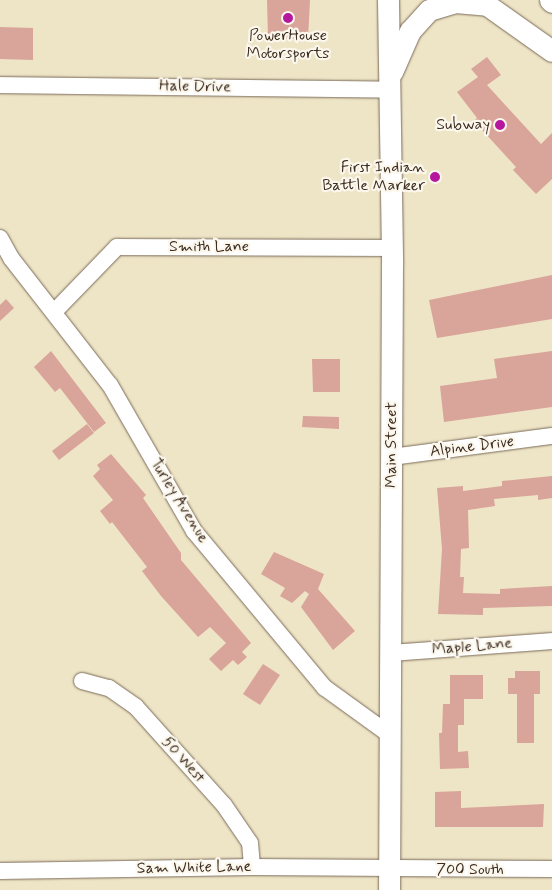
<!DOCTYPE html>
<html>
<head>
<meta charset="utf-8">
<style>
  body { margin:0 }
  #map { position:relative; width:552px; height:890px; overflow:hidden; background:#eee4c6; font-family:Mynerve,sans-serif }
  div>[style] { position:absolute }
  .building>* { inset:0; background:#d9a49a }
  .roads { filter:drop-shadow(0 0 1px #7a6b59) drop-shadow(0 0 1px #7a6b59) }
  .minor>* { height:16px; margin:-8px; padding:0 8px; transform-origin:8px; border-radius:8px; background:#fff }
  .major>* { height:21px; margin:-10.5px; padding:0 10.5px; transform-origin:10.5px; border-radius:10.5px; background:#fff }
  .dots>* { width:14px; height:14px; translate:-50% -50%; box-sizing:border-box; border:2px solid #fbf7ec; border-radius:50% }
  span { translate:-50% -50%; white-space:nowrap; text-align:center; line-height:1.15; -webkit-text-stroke:4.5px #fbf7ec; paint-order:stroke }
  .poi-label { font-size:16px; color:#3b2a1e }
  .right { translate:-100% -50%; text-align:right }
  .street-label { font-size:16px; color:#3b2a1e }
</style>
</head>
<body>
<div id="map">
  <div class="building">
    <i style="clip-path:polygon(267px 0,310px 0,308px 39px,268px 38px)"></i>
    <i style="clip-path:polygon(0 27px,33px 28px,33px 60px,0 59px)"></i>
    <i style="clip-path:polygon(487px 57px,501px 75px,487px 85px,541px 144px,552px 133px,552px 179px,536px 194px,513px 170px,516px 167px,474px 121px,477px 118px,457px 92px,478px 77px,471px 69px)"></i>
    <i style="clip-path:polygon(552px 275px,552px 319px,437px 338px,429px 300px)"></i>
    <i style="clip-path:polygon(6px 299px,14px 308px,0 321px,0 305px)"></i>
    <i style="clip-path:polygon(51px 351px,106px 423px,94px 432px,60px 388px,55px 392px,34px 367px)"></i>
    <i style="clip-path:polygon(552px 351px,552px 407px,444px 422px,440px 386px,497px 378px,494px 359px)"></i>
    <i style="clip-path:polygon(312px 359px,340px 359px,340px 392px,313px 392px)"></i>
    <i style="clip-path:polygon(303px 416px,339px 417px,339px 429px,302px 427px)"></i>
    <i style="clip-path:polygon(87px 424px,94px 433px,59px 460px,52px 451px)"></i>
    <i style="clip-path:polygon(111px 454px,146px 495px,143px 498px,181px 553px,181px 560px,251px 643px,242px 652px,247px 657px,238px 665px,233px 660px,221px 671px,209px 659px,226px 643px,210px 627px,198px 637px,161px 596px,142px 571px,147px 567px,112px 522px,110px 524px,100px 511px,113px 500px,93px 476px,100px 469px,97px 465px)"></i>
    <i style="clip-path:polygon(552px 476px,552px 498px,538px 500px,538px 495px,494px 499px,495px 506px,468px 510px,469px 548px,461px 549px,460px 577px,464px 577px,463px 593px,500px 594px,500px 589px,552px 586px,552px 606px,483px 608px,483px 615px,438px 614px,442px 549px,437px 488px,463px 486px,463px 491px,502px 486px,502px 481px)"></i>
    <i style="clip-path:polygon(274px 552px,324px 574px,318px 589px,355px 631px,333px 650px,301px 607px,309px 594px,305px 591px,292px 603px,280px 596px,285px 588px,261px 574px)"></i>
    <i style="clip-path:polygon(263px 664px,280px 675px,260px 705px,243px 694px)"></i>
    <i style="clip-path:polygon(515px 671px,540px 671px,540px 694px,534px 694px,534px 743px,517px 743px,517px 694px,508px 694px,508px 678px,515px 678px)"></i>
    <i style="clip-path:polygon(450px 675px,483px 675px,483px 699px,464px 699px,464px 725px,458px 725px,458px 752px,468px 751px,469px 768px,440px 769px,439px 733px,442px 733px,443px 704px,450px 704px)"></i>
    <i style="clip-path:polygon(461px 791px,461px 808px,544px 804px,543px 827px,435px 827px,435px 792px)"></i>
  </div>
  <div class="roads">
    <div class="minor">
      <i style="left:0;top:85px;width:390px;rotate:0.7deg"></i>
      <i style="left:0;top:238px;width:23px;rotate:61deg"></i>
      <i style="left:11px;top:258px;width:161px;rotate:52.1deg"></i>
      <i style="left:110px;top:385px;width:168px;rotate:60.1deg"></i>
      <i style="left:194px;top:531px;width:204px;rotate:50.2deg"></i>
      <i style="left:325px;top:688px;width:80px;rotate:35.9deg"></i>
      <i style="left:54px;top:312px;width:91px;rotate:-45.9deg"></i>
      <i style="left:117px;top:247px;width:275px;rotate:0.2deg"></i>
      <i style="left:392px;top:457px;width:161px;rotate:-7.5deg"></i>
      <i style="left:392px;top:653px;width:160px;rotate:-4.3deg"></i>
      <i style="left:82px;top:681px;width:28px;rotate:15deg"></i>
      <i style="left:109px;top:688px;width:33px;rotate:35deg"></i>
      <i style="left:136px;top:707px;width:132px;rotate:48.1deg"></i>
      <i style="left:224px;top:805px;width:46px;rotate:55.6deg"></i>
      <i style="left:250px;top:843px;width:24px;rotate:85deg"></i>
      <i style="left:0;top:871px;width:252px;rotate:-0.9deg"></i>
      <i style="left:252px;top:867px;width:300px;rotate:0.4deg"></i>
    </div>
    <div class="major">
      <i style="left:388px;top:0;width:264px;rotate:89.1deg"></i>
      <i style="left:392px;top:264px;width:626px;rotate:90.27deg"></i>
      <i style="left:480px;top:0;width:88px;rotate:35.3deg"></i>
      <i style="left:550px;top:0;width:3px;rotate:45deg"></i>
      <i style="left:392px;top:72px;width:45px;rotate:-66.3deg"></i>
      <i style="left:410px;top:31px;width:28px;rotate:-48deg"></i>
      <i style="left:429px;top:10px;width:27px;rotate:-17deg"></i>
      <i style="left:455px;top:2px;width:32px;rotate:5deg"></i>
    </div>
  </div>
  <div class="dots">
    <i style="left:288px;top:18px;background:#b5179e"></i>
    <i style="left:500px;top:125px;background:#b5179e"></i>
    <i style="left:435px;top:177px;background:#b5179e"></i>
  </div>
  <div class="poi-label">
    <span style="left:288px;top:45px">PowerHouse<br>Motorsports</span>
    <span class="right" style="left:490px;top:125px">Subway</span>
    <span class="right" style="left:425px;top:177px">First Indian<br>Battle Marker</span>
  </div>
  <div class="street-label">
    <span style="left:195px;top:87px;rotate:1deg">Hale Drive</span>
    <span style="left:209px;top:247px">Smith Lane</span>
    <span style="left:392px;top:445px;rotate:-90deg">Main Street</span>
    <span style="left:472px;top:447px;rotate:-7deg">Alpine Drive</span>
    <span style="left:179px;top:501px;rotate:58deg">Turley Avenue</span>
    <span style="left:472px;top:647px;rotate:-5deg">Maple Lane</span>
    <span style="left:183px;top:760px;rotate:48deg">50 West</span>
    <span style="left:194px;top:868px;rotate:-1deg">Sam White Lane</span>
    <span style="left:470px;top:870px">700 South</span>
  </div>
</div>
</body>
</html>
